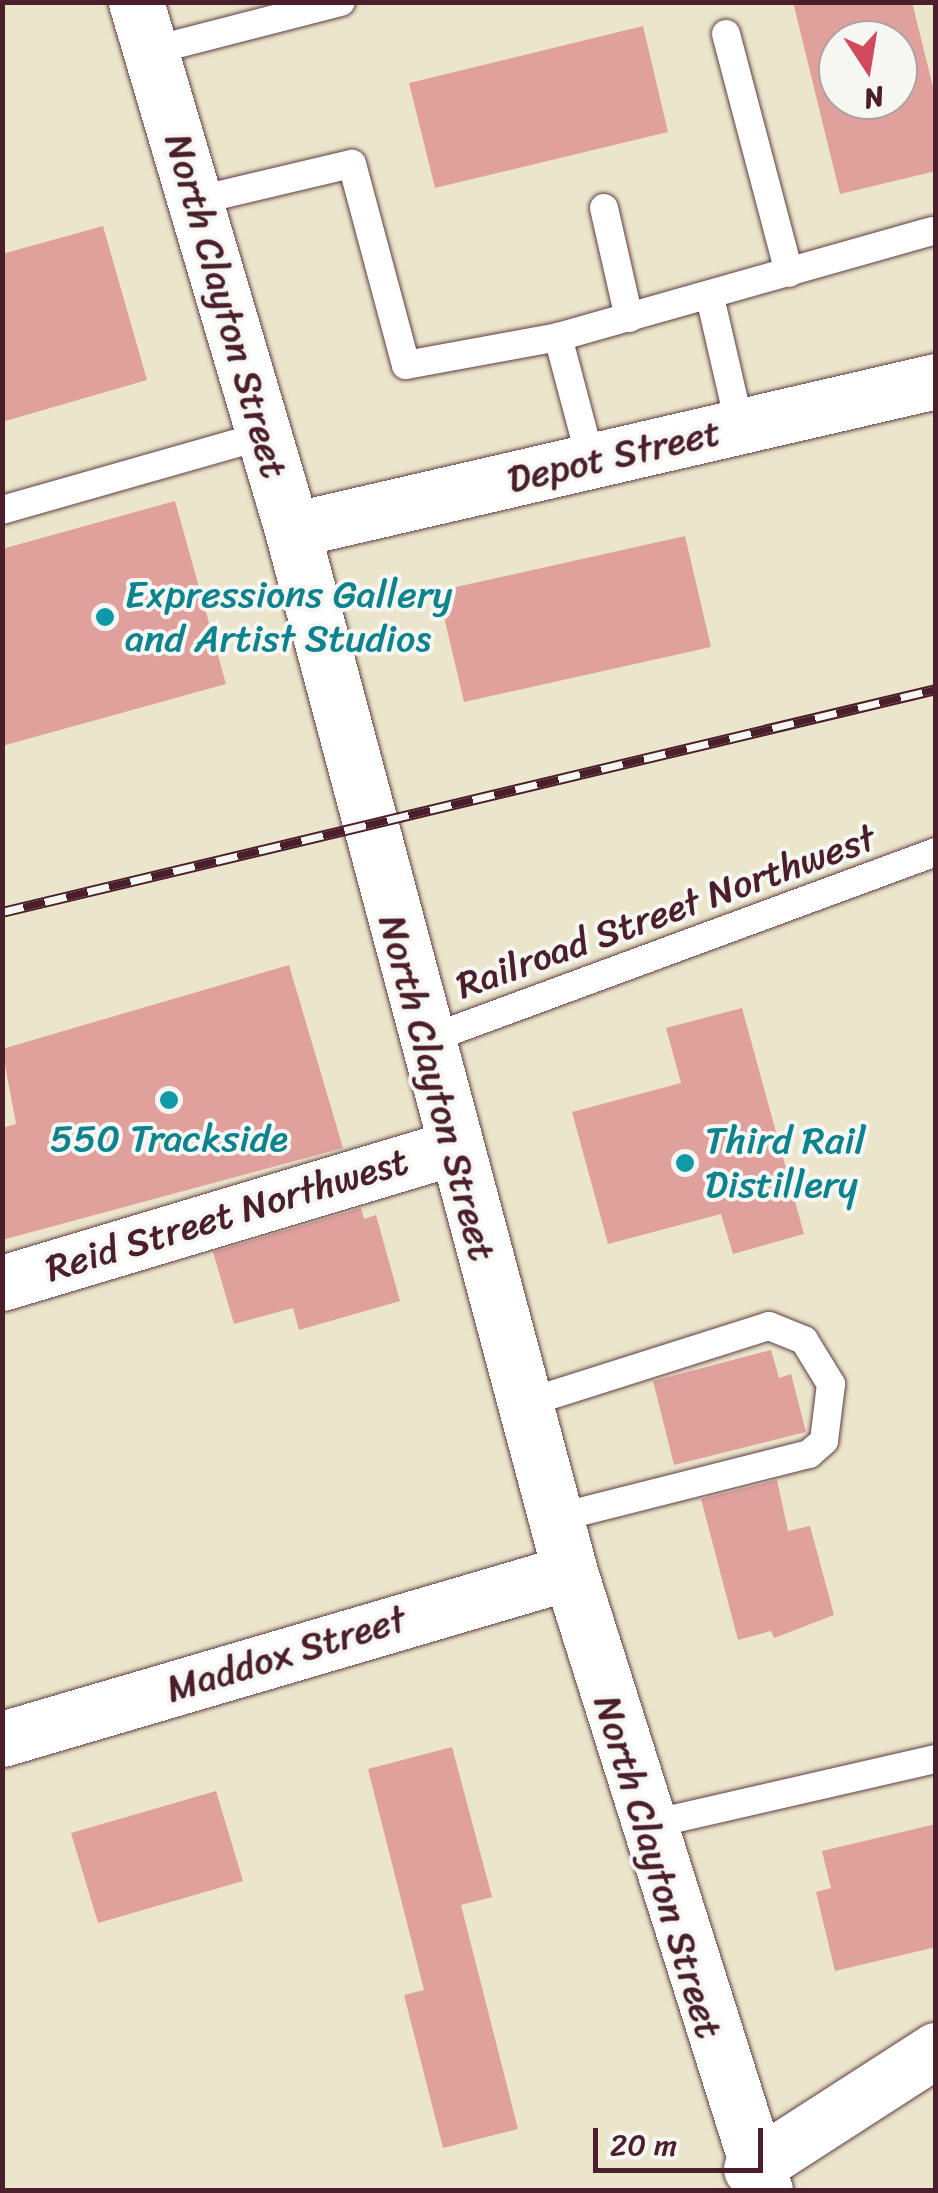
<!DOCTYPE html>
<html>
<head>
<meta charset="utf-8">
<style>
  body { margin:0 }
  #map { position:relative; width:938px; height:2193px; overflow:hidden; background:#ebe6cb; font-family:Sriracha,sans-serif }
  div>[style] { position:absolute }
  .building>* { inset:0; background:#e0a19d }
  .roads { filter:drop-shadow(0 0 2px #623d43) drop-shadow(0 0 2px #623d43) }
  .lane>* { height:28px; margin:-14px; padding:0 14px; transform-origin:14px; border-radius:14px; background:#fff }
  .street>* { height:55px; margin:-27.5px; padding:0 27.5px; transform-origin:27.5px; border-radius:27.5px; background:#fff }
  .secondary>* { height:55px; margin:-27.5px; padding:0 27.5px; transform-origin:27.5px; border-radius:27.5px; background:#fff }
  .rail>* { height:11px; margin-top:-5.5px; transform-origin:0; background:repeating-linear-gradient(90deg,#f6f6f2 0 22px,#4a1f2b 0 44px); box-sizing:border-box; border-block:2px solid #4a1f2b }
  .dots>* { width:28px; height:28px; translate:-50% -50%; box-sizing:border-box; border:5px solid #f6f6f2; border-radius:50% }
  span { translate:-50% -50%; white-space:nowrap; text-align:center; line-height:1.15; -webkit-text-stroke:8px #f6f6f2; paint-order:stroke }
  .street-label { font-size:38px; color:#4a1f2b }
  .culture-label { font-size:38px; color:#0d838f }
  .left { translate:0 -50%; text-align:left }
  .frame { position:absolute; inset:0; border:5px solid #4a1f2b; pointer-events:none }
  .north { position:absolute; left:818px; top:20px; width:100px; height:100px; box-sizing:border-box; background:#f6f6f2; border:2px solid #b1a0a2; border-radius:50%; rotate:168deg; font-size:28px; font-weight:700; line-height:40px; text-align:center; color:#4a1f2b }
  .north::after { content:''; display:block; margin:auto; width:35px; height:45px; background:#d1495b; clip-path:polygon(50% 0,100% 100%,50% 72%,0 100%) }
  .scale { position:absolute; left:593px; top:2128px; width:170px; height:45px; box-sizing:border-box; border:5px solid #4a1f2b; border-top:0; padding-left:12px; font-size:30px; line-height:35px; white-space:nowrap; color:#4a1f2b; -webkit-text-stroke:8px #f6f6f2; paint-order:stroke }
</style>
</head>
<body>
<div id="map">
  <div class="building">
    <i style="clip-path:polygon(evenodd,793px 2px,912px 2px,936px 99px,936px 171px,840px 194px,793px 2px,838px 40px,898px 40px,898px 100px,838px 100px,838px 40px)"></i>
    <i style="clip-path:polygon(643px 26px,668px 132px,435px 188px,409px 83px)"></i>
    <i style="clip-path:polygon(103px 226px,147px 380px,2px 422px,2px 254px)"></i>
    <i style="clip-path:polygon(175px 501px,226px 684px,2px 746px,2px 549px)"></i>
    <i style="clip-path:polygon(685px 536px,711px 647px,464px 702px,438px 591px)"></i>
    <i style="clip-path:polygon(289px 965px,343px 1148px,2px 1240px,2px 1128px,16px 1124px,2px 1049px)"></i>
    <i style="clip-path:polygon(742px 1008px,804px 1234px,733px 1254px,721px 1214px,608px 1244px,572px 1112px,681px 1083px,666px 1028px)"></i>
    <i style="clip-path:polygon(361px 1208px,364px 1219px,376px 1215px,400px 1301px,299px 1330px,293px 1308px,234px 1324px,213px 1252px)"></i>
    <i style="clip-path:polygon(771px 1350px,779px 1378px,791px 1374px,806px 1432px,674px 1465px,653px 1381px)"></i>
    <i style="clip-path:polygon(777px 1480px,788px 1531px,810px 1526px,834px 1615px,774px 1638px,771px 1631px,738px 1640px,701px 1499px)"></i>
    <i style="clip-path:polygon(452px 1747px,492px 1897px,461px 1905px,518px 2129px,443px 2148px,404px 1995px,424px 1990px,368px 1769px)"></i>
    <i style="clip-path:polygon(216px 1791px,243px 1881px,98px 1923px,71px 1833px)"></i>
    <i style="clip-path:polygon(936px 1824px,936px 1947px,835px 1971px,816px 1892px,831px 1888px,822px 1851px)"></i>
  </div>
  <div class="roads">
    <div class="lane">
      <i style="left:726px;top:34px;width:247px;rotate:75.2deg"></i>
      <i style="left:150px;top:51px;width:197px;rotate:-14.4deg"></i>
      <i style="left:195px;top:201px;width:161px;rotate:-13.3deg"></i>
      <i style="left:352px;top:164px;width:208px;rotate:75deg"></i>
      <i style="left:406px;top:365px;width:155px;rotate:-10.4deg"></i>
      <i style="left:558px;top:337px;width:389px;rotate:-15.8deg"></i>
      <i style="left:604px;top:208px;width:113px;rotate:77.2deg"></i>
      <i style="left:710px;top:297px;width:133px;rotate:77deg"></i>
      <i style="left:558px;top:337px;width:128px;rotate:75.1deg"></i>
      <i style="left:2px;top:510px;width:273px;rotate:-15.9deg"></i>
      <i style="left:421px;top:1042px;width:549px;rotate:-20.25deg"></i>
      <i style="left:523px;top:1404px;width:258px;rotate:-17.6deg"></i>
      <i style="left:769px;top:1326px;width:38px;rotate:22deg"></i>
      <i style="left:804px;top:1340px;width:52px;rotate:58.5deg"></i>
      <i style="left:831px;top:1384px;width:57px;rotate:97deg"></i>
      <i style="left:824px;top:1441px;width:20px;rotate:139deg"></i>
      <i style="left:809px;top:1454px;width:261px;rotate:165.8deg"></i>
      <i style="left:643px;top:1826px;width:301px;rotate:-12.9deg"></i>
    </div>
    <div class="street">
      <i style="left:2px;top:1283px;width:469px;rotate:-16.7deg"></i>
      <i style="left:2px;top:1739px;width:592px;rotate:-16.38deg"></i>
      <i style="left:751px;top:2169px;width:220px;rotate:-32.8deg"></i>
    </div>
    <div class="secondary">
      <i style="left:136px;top:2px;width:551px;rotate:73.54deg"></i>
      <i style="left:292px;top:530px;width:1078px;rotate:75.06deg"></i>
      <i style="left:570px;top:1572px;width:648px;rotate:72.49deg"></i>
      <i style="left:292px;top:530px;width:661px;rotate:-13.03deg"></i>
    </div>
  </div>
  <div class="rail">
    <i style="left:2px;top:912px;width:960px;rotate:-13.43deg"></i>
  </div>
  <div class="dots">
    <i style="left:105px;top:617px;background:#0f9aa8"></i>
    <i style="left:169px;top:1100px;background:#0f9aa8"></i>
    <i style="left:685px;top:1163px;background:#0f9aa8"></i>
  </div>
  <div class="street-label">
    <span style="left:226px;top:306px;rotate:74deg">North Clayton Street</span>
    <span style="left:614px;top:456px;rotate:-13deg">Depot Street</span>
    <span style="left:666px;top:912px;rotate:-20deg">Railroad Street Northwest</span>
    <span style="left:437px;top:1088px;rotate:75deg">North Clayton Street</span>
    <span style="left:227px;top:1215px;rotate:-17deg">Reid Street Northwest</span>
    <span style="left:286px;top:1654px;rotate:-17deg">Maddox Street</span>
    <span style="left:658px;top:1867px;rotate:73deg">North Clayton Street</span>
  </div>
  <div class="culture-label">
    <span class="left" style="left:125px;top:617px">Expressions Gallery<br>and Artist Studios</span>
    <span style="left:169px;top:1139px">550 Trackside</span>
    <span class="left" style="left:705px;top:1163px">Third Rail<br>Distillery</span>
  </div>
  <div class="frame"></div>
  <div class="north">N</div>
  <div class="scale">20 m</div>
</div>
</body>
</html>
